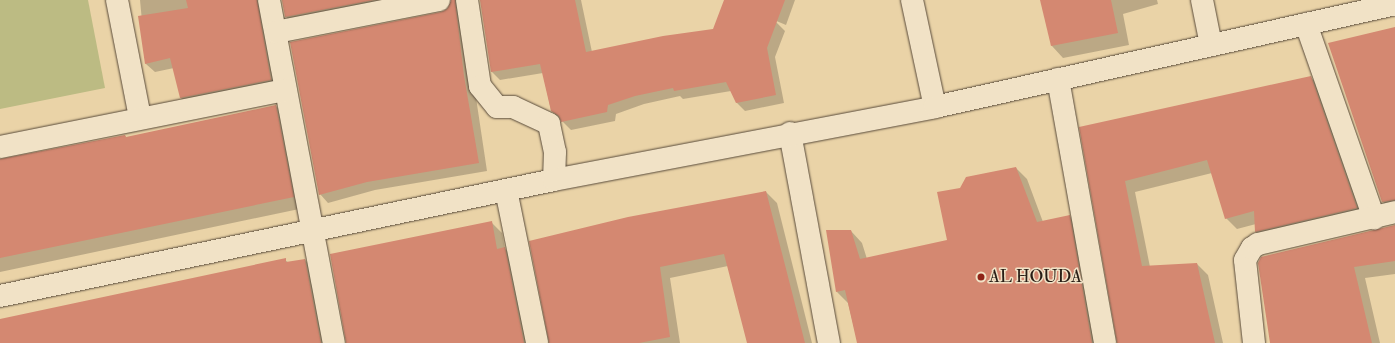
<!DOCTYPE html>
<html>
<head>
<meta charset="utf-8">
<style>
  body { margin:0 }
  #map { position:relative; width:1395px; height:343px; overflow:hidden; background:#ead3a7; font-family:"IM FELL Double Pica",serif }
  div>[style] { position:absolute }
  .green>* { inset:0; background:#bcbb83 }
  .shadow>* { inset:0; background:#0003 }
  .building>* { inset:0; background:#d48871 }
  .roads { filter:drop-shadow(0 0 1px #584a3a) drop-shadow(0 0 1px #584a3a) }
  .street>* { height:22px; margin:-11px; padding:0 11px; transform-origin:11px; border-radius:11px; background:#f1e2c6 }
  .dots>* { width:11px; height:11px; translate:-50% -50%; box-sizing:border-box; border:2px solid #f1e2c6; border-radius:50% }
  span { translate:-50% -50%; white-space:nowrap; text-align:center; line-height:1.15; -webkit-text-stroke:3px #f1e2c6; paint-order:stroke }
  .poi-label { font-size:17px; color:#281d15 }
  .left { translate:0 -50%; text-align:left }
</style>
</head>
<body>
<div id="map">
  <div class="green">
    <i style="clip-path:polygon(0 0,88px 0,105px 88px,0 109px)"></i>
  </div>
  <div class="shadow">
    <i style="clip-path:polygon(140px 0,270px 0,279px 88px,189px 106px,181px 98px,174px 68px,155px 72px,146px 64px)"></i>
    <i style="clip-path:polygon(282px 0,425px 0,295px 26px,286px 17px)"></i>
    <i style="clip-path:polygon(451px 0,468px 0,463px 11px,487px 171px,375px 190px,328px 203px,320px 194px,442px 13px,452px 4px)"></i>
    <i style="clip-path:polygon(481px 0,581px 0,592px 52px,776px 22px,785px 31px,775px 57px,784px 103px,745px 111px,737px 103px,731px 91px,683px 99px,680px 96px,644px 104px,616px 114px,615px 121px,571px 130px,551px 110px,543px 73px,500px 80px,492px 72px)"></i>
    <i style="clip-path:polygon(726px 0,795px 0,786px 25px)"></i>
    <i style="clip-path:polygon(1041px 0,1157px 0,1158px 4px,1123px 14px,1129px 45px,1063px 58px,1052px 46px)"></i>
    <i style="clip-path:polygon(1395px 28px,1395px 213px,1394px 213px,1383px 202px)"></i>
    <i style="clip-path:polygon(1310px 77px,1322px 88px,1368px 219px,1267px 243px,1256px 232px,1256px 224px,1237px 229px,1226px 218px,1212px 173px,1135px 192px,1150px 267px,1197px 264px,1208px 275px,1223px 343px,1118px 343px,1080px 128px)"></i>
    <i style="clip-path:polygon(276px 106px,287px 117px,304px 208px,0 272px,0 160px,125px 136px,127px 138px)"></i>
    <i style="clip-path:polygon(1016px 168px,1027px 179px,1043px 222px,1069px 216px,1080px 227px,1101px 343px,858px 343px,848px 303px,837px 292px,851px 231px,862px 243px,867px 259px,948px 241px,961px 189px)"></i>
    <i style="clip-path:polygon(766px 192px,777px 203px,812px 343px,748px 343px,728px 266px,670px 278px,680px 343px,550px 343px)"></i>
    <i style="clip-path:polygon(491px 222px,502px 233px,505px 249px,516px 259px,533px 343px,347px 343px)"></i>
    <i style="clip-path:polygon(1395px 226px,1395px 274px,1365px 278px,1380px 343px,1271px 343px,1259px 263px)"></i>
    <i style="clip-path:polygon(285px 260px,289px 263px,305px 260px,316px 271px,330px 343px,0 343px,0 320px)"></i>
  </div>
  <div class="building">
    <i style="clip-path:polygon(186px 0,257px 0,271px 80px,180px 98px,170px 58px,145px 64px,138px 16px,188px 8px)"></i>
    <i style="clip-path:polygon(282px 0,374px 0,285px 17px)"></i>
    <i style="clip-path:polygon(451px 0,455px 0,464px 76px,479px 163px,367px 182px,319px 195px,290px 42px,441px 12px,447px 9px)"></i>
    <i style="clip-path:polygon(480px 0,575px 0,586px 52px,663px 36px,713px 29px,724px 0,785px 0,767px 48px,776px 95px,736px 103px,726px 82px,674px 91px,673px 88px,635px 96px,608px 105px,607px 112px,561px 122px,559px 116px,551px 111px,540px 64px,491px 72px)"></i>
    <i style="clip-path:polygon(1040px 0,1111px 0,1118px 33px,1051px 46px)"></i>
    <i style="clip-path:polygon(1395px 27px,1395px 200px,1382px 202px,1328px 43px)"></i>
    <i style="clip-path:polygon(1311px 76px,1357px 208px,1255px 232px,1254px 211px,1225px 219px,1207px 160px,1125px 181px,1142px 266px,1197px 263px,1215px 343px,1117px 343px,1079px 127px)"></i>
    <i style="clip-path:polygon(276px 105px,294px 197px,0 258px,0 159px,125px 135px,126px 137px)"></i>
    <i style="clip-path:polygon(1016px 167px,1037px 222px,1070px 215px,1092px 343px,857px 343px,845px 290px,836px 292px,826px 230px,851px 230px,860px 259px,947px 240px,937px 192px,960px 188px,966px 177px)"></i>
    <i style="clip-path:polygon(766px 191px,805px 343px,747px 343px,724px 254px,660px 267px,670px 337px,639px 343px,549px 343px,529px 241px,628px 217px)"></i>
    <i style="clip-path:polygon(492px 221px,497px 249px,505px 247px,524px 343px,346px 343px,330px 254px)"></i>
    <i style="clip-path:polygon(1395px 225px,1395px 261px,1354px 267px,1372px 343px,1270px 343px,1258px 263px,1261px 257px)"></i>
    <i style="clip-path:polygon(286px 258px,286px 262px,305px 259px,321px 343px,0 343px,0 319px)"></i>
  </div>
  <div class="roads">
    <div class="street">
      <i style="left:117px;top:0;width:119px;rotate:78.9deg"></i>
      <i style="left:269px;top:0;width:349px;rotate:79.3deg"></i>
      <i style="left:467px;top:0;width:87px;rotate:81.4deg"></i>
      <i style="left:480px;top:86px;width:27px;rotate:51deg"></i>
      <i style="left:497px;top:107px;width:16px"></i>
      <i style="left:513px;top:107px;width:40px;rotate:25deg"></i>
      <i style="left:549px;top:124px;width:29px;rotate:78deg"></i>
      <i style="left:555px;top:152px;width:28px;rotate:92deg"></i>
      <i style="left:912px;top:0;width:109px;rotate:77.9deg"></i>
      <i style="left:1202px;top:0;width:46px;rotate:78.7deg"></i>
      <i style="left:1306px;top:24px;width:206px;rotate:70.7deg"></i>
      <i style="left:276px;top:32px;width:166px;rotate:-11.1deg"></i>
      <i style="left:1058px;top:79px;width:268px;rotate:79.9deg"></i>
      <i style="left:790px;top:133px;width:214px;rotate:79.5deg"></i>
      <i style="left:0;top:147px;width:291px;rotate:-11.3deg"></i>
      <i style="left:506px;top:190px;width:156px;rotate:78.5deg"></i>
      <i style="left:0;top:296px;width:566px;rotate:-11.83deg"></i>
      <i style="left:554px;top:180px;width:388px;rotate:-10.8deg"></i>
      <i style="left:935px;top:107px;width:471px;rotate:-12.6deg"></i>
      <i style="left:1254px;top:343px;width:83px;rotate:-96.2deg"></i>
      <i style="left:1245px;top:260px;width:14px;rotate:-60deg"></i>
      <i style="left:1252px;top:248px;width:7px;rotate:-34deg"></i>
      <i style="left:1258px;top:244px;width:141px;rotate:-13.1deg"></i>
    </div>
  </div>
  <div class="dots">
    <i style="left:981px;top:277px;background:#8f2418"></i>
  </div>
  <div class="poi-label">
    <span class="left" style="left:989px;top:277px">AL HOUDA</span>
  </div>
</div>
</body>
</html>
